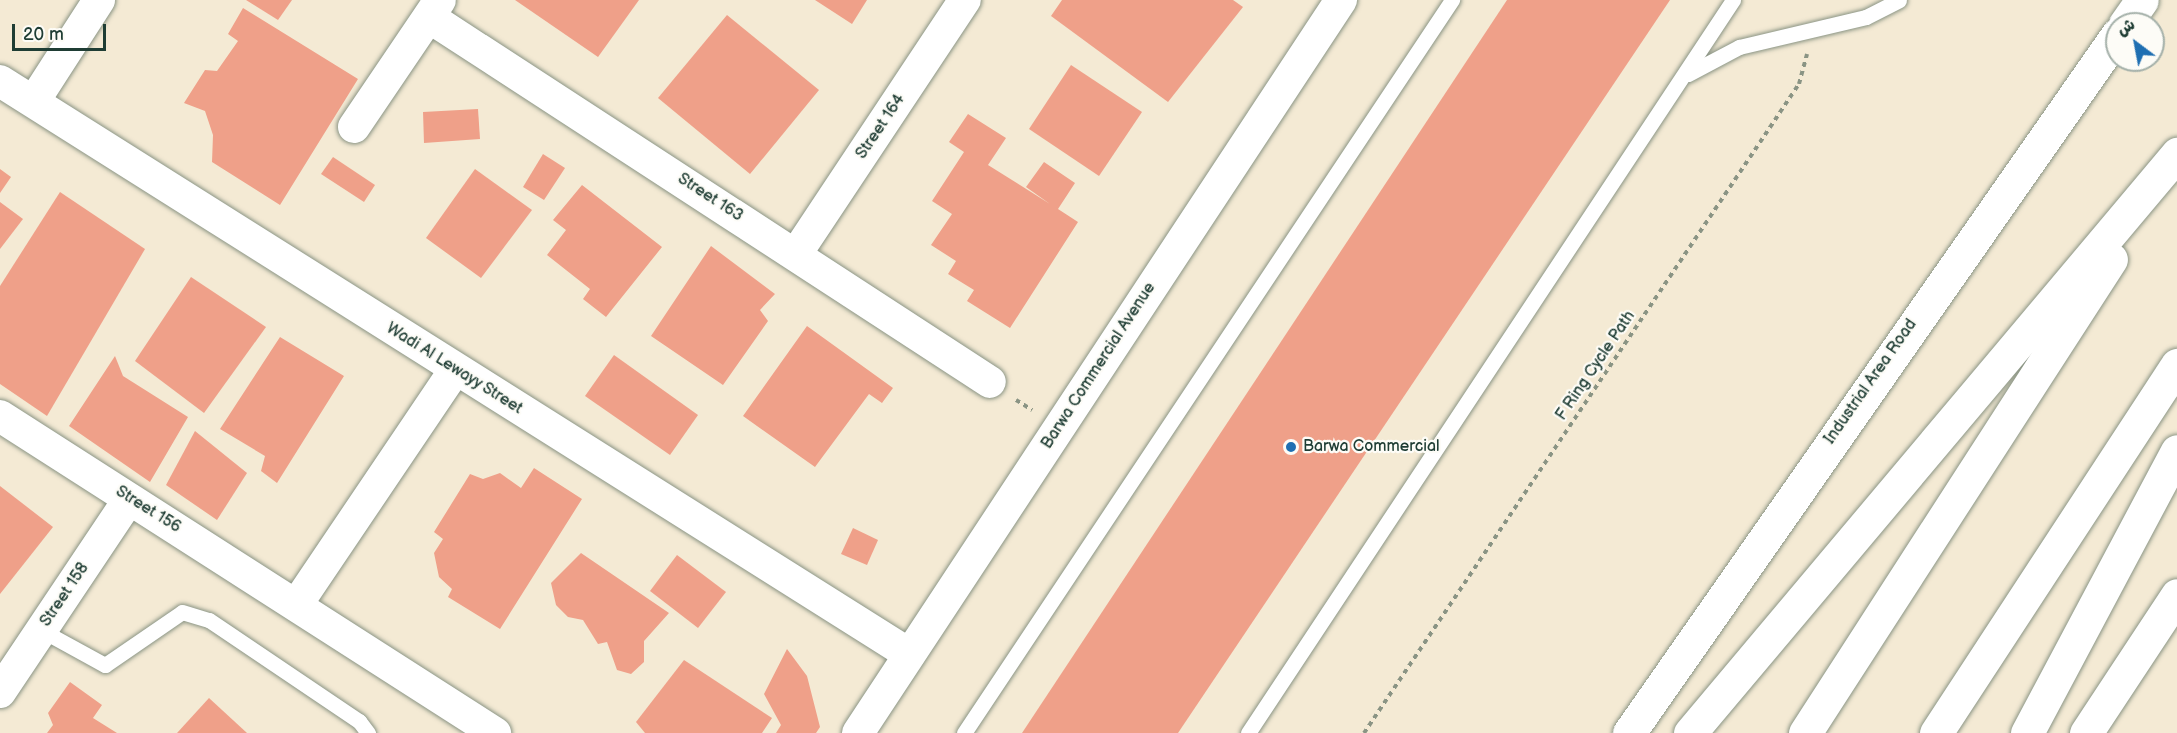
<!DOCTYPE html>
<html>
<head>
<meta charset="utf-8">
<style>
  body { margin:0 }
  #map { position:relative; width:2177px; height:733px; overflow:hidden; background:#f4ead4; font-family:"Balsamiq Sans","Playpen Sans Arabic",sans-serif }
  div>[style] { position:absolute }
  .building>* { inset:0; background:#efa089 }
  .path>* { height:4px; margin-top:-2px; transform-origin:0; background:repeating-linear-gradient(90deg,#8a9484 0 4.5px,transparent 0 9px) }
  .roads { filter:drop-shadow(0 0 2px #8a9484) drop-shadow(0 0 2px #8a9484) }
  .service>* { height:15px; margin:-7.5px; padding:0 7.5px; transform-origin:7.5px; border-radius:7.5px; background:#fff }
  .minor>* { height:32px; margin:-16px; padding:0 16px; transform-origin:16px; border-radius:16px; background:#fff }
  .tertiary>* { height:33px; margin:-16.5px; padding:0 16.5px; transform-origin:16.5px; border-radius:16.5px; background:#fff }
  .trunk>* { height:33px; margin:-16.5px; padding:0 16.5px; transform-origin:16.5px; border-radius:16.5px; background:#fff }
  .dots>* { width:16px; height:16px; translate:-50% -50%; box-sizing:border-box; border:3px solid #fdfcf7; border-radius:50% }
  span { translate:-50% -50%; white-space:nowrap; text-align:center; line-height:1.15; -webkit-text-stroke:4.5px #fdfcf7; paint-order:stroke }
  .street-label { font-size:16px; color:#1f3d34 }
  .poi-label { font-size:16px; color:#1f3d34 }
  .left { translate:0 -50%; text-align:left }
  .north { position:absolute; left:2105px; top:12px; width:60px; height:60px; box-sizing:border-box; background:#fdfcf7; border:2px solid #a4b0a9; border-radius:50%; rotate:328deg; font-size:16px; font-weight:700; line-height:24px; text-align:center; color:#1f3d34 }
  .north::after { content:''; display:block; margin:auto; width:21px; height:27px; background:#1f6fb2; clip-path:polygon(50% 0,100% 100%,50% 72%,0 100%) }
  .scale { position:absolute; left:12px; top:24px; width:94px; height:27px; box-sizing:border-box; border:3px solid #1f3d34; border-top:0; padding-left:8px; font-size:18px; line-height:21px; white-space:nowrap; color:#1f3d34; -webkit-text-stroke:4px #fdfcf7; paint-order:stroke }
</style>
</head>
<body>
<div id="map">
  <div class="building">
    <i style="clip-path:polygon(246px 0,292px 0,278px 20px)"></i>
    <i style="clip-path:polygon(515px 0,639px 0,598px 57px)"></i>
    <i style="clip-path:polygon(815px 0,867px 0,852px 24px)"></i>
    <i style="clip-path:polygon(1062px 0,1233px 0,1243px 7px,1168px 102px,1051px 16px)"></i>
    <i style="clip-path:polygon(1507px 0,1670px 0,1178px 733px,1022px 733px)"></i>
    <i style="clip-path:polygon(243px 8px,358px 79px,280px 205px,212px 162px,213px 135px,205px 111px,184px 103px,205px 70px,217px 71px,238px 41px,228px 34px)"></i>
    <i style="clip-path:polygon(727px 15px,819px 90px,750px 174px,658px 98px)"></i>
    <i style="clip-path:polygon(1071px 65px,1142px 112px,1099px 176px,1029px 129px)"></i>
    <i style="clip-path:polygon(478px 109px,480px 139px,424px 143px,423px 112px)"></i>
    <i style="clip-path:polygon(968px 114px,1006px 138px,988px 165px,1050px 204px,1026px 187px,1044px 162px,1075px 183px,1058px 209px,1078px 222px,1010px 328px,967px 301px,974px 290px,948px 274px,956px 261px,931px 245px,952px 214px,932px 201px,964px 152px,949px 142px)"></i>
    <i style="clip-path:polygon(543px 154px,565px 168px,544px 200px,523px 187px)"></i>
    <i style="clip-path:polygon(333px 157px,375px 185px,364px 202px,321px 174px)"></i>
    <i style="clip-path:polygon(0 169px,11px 177px,0 193px)"></i>
    <i style="clip-path:polygon(475px 169px,532px 210px,481px 278px,426px 238px)"></i>
    <i style="clip-path:polygon(582px 185px,662px 247px,606px 317px,583px 299px,590px 289px,547px 255px,566px 230px,553px 220px)"></i>
    <i style="clip-path:polygon(60px 192px,145px 249px,47px 416px,0 384px,0 286px)"></i>
    <i style="clip-path:polygon(0 202px,23px 219px,0 249px)"></i>
    <i style="clip-path:polygon(711px 246px,775px 294px,760px 310px,768px 321px,723px 385px,651px 336px)"></i>
    <i style="clip-path:polygon(191px 277px,266px 327px,204px 413px,135px 361px)"></i>
    <i style="clip-path:polygon(807px 326px,893px 388px,882px 403px,869px 394px,815px 467px,743px 416px)"></i>
    <i style="clip-path:polygon(280px 337px,344px 376px,277px 483px,261px 471px,265px 456px,220px 429px)"></i>
    <i style="clip-path:polygon(614px 355px,698px 415px,670px 455px,585px 396px)"></i>
    <i style="clip-path:polygon(115px 356px,123px 376px,188px 417px,150px 482px,69px 426px)"></i>
    <i style="clip-path:polygon(195px 431px,247px 473px,217px 520px,166px 485px)"></i>
    <i style="clip-path:polygon(534px 468px,582px 499px,500px 629px,448px 597px,452px 589px,439px 577px,434px 553px,443px 539px,434px 532px,470px 474px,483px 479px,500px 473px,521px 488px)"></i>
    <i style="clip-path:polygon(0 486px,53px 527px,0 594px)"></i>
    <i style="clip-path:polygon(853px 528px,878px 540px,867px 565px,841px 554px)"></i>
    <i style="clip-path:polygon(581px 553px,669px 613px,644px 641px,644px 662px,631px 674px,617px 670px,607px 642px,598px 644px,583px 620px,568px 617px,556px 605px,551px 583px)"></i>
    <i style="clip-path:polygon(677px 555px,726px 592px,698px 628px,650px 591px)"></i>
    <i style="clip-path:polygon(787px 649px,807px 676px,820px 727px,816px 733px,776px 733px,781px 725px,764px 694px)"></i>
    <i style="clip-path:polygon(684px 660px,772px 718px,762px 733px,645px 733px,636px 722px)"></i>
    <i style="clip-path:polygon(70px 682px,102px 705px,93px 718px,117px 733px,47px 733px,53px 725px,48px 713px)"></i>
    <i style="clip-path:polygon(209px 698px,247px 733px,177px 733px)"></i>
  </div>
  <div class="path">
    <i style="left:1016px;top:400px;width:19px;rotate:32deg"></i>
    <i style="left:1364px;top:733px;width:781px;rotate:-56.17deg"></i>
    <i style="left:1799px;top:84px;width:31px;rotate:-75deg"></i>
  </div>
  <div class="roads">
    <div class="service">
      <i style="left:1688px;top:74px;width:58px;rotate:-27.9deg"></i>
      <i style="left:1739px;top:47px;width:130px;rotate:-13.3deg"></i>
      <i style="left:1866px;top:17px;width:37px;rotate:-27deg"></i>
      <i style="left:41px;top:630px;width:73px;rotate:28.7deg"></i>
      <i style="left:105px;top:665px;width:93px;rotate:-34.5deg"></i>
      <i style="left:182px;top:612px;width:28px;rotate:17deg"></i>
      <i style="left:209px;top:620px;width:181px;rotate:34deg"></i>
      <i style="left:359px;top:721px;width:15px;rotate:53deg"></i>
      <i style="left:964px;top:733px;width:881px;rotate:-56.35deg"></i>
      <i style="left:1248px;top:733px;width:879px;rotate:-56.51deg"></i>
    </div>
    <div class="minor">
      <i style="left:429px;top:17px;width:669px;rotate:33.05deg"></i>
      <i style="left:0;top:81px;width:1075px;rotate:32.23deg"></i>
      <i style="left:34px;top:101px;width:120px;rotate:-57.2deg"></i>
      <i style="left:354px;top:127px;width:153px;rotate:-55.9deg"></i>
      <i style="left:796px;top:254px;width:305px;rotate:-56.4deg"></i>
      <i style="left:0;top:416px;width:588px;rotate:32.64deg"></i>
      <i style="left:297px;top:604px;width:282px;rotate:-56deg"></i>
      <i style="left:0;top:692px;width:232px;rotate:-56.2deg"></i>
      <i style="left:858px;top:733px;width:878px;rotate:-56.62deg"></i>
    </div>
    <div class="tertiary">
      <i style="left:2125px;top:24px;width:29px;rotate:-55deg"></i>
      <i style="left:1629px;top:733px;width:852px;rotate:-55.04deg"></i>
      <i style="left:2086px;top:733px;width:165px;rotate:-56.6deg"></i>
    </div>
    <div class="trunk">
      <i style="left:1690px;top:733px;width:757px;rotate:-49.93deg"></i>
      <i style="left:1805px;top:733px;width:564px;rotate:-57.15deg"></i>
      <i style="left:1936px;top:733px;width:440px;rotate:-56.8deg"></i>
      <i style="left:2027px;top:733px;width:319px;rotate:-62deg"></i>
    </div>
  </div>
  <div class="dots">
    <i style="left:1291px;top:447px;background:#1f6fb2"></i>
  </div>
  <div class="street-label">
    <span style="left:881px;top:127px;rotate:-56deg">Street 164</span>
    <span style="left:710px;top:198px;rotate:33deg">Street 163</span>
    <span style="left:1099px;top:366px;rotate:-57deg">Barwa Commercial Avenue</span>
    <span style="left:1596px;top:366px;rotate:-56deg">F Ring Cycle Path</span>
    <span style="left:454px;top:369px;rotate:32deg">Wadi Al Lewayy Street</span>
    <span style="left:1871px;top:382px;rotate:-55deg">Industrial Area Road</span>
    <span style="left:148px;top:510px;rotate:32deg">Street 156</span>
    <span style="left:65px;top:595px;rotate:-56deg">Street 158</span>
  </div>
  <div class="poi-label">
    <span class="left" style="left:1303px;top:447px">Barwa Commercial</span>
  </div>
  <div class="north">ش</div>
  <div class="scale">20 m</div>
</div>
</body>
</html>
